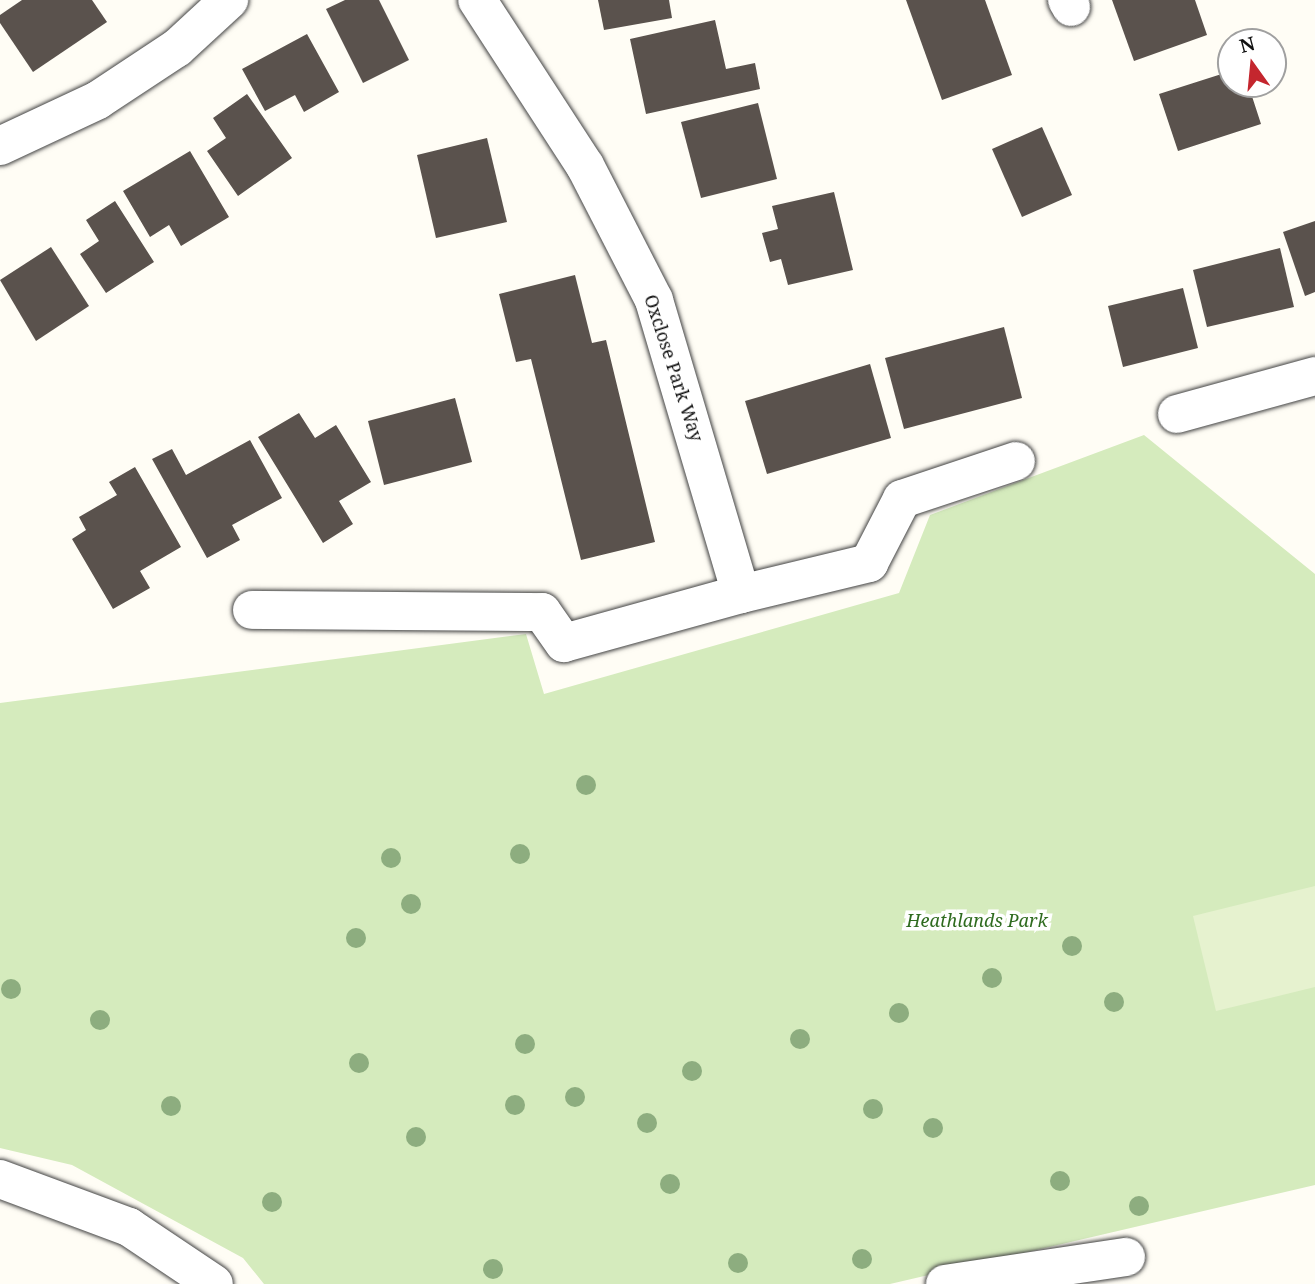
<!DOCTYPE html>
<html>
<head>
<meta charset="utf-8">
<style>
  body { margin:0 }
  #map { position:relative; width:1315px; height:1284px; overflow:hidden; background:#fffdf5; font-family:"Noto Serif",serif }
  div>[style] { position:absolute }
  .green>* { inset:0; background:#d5ebbd }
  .pitch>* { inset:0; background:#e6f2cf }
  .building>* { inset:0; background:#5a524d }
  .roads { filter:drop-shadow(0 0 2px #444) drop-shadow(0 0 2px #444) }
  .minor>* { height:38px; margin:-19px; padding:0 19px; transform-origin:19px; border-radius:19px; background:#fff }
  .trees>* { width:20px; height:20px; margin:-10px; border-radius:50%; background:#8dad7f }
  span { translate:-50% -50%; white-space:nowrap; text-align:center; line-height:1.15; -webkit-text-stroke:7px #fff; paint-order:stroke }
  .street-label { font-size:18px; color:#111 }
  .park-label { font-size:18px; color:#2f6b1f; font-style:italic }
  .north { position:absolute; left:1217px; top:28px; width:70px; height:70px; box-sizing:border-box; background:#fff; border:2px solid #a0a0a0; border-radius:50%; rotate:345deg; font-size:19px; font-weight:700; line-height:28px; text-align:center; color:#111 }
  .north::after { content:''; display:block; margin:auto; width:24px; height:32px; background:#c4262e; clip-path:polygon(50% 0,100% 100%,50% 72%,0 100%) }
</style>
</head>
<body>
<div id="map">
  <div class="green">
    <i style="clip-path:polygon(1144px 435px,1315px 574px,1315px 1185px,890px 1284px,264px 1284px,243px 1258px,72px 1165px,0 1148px,0 703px,526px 634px,544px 694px,899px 593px,930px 515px)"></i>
  </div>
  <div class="pitch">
    <i style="clip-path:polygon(1315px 886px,1315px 987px,1216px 1011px,1193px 916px)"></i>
  </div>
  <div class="building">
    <i style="clip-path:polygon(22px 0,92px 0,107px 22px,33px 72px,0 23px,0 15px)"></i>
    <i style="clip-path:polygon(345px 0,379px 0,409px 60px,363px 83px,326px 9px)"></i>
    <i style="clip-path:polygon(598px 0,669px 0,672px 18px,604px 30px)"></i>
    <i style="clip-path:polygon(906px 0,985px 0,1012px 75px,942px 100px)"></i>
    <i style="clip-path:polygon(1112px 0,1195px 0,1207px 35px,1134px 61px)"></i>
    <i style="clip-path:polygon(715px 20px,726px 69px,755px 63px,760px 89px,646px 114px,630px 39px)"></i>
    <i style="clip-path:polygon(307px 34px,339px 92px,304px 112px,295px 95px,265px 111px,242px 69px)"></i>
    <i style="clip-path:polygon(1231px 71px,1231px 84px,1248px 84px,1261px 124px,1178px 151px,1159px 94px)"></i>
    <i style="clip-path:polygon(247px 94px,292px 158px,238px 196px,207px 151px,226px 138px,213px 118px)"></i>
    <i style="clip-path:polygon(758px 103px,777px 179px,701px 198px,681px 122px)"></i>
    <i style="clip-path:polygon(1042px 127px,1072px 195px,1022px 217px,992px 149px)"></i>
    <i style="clip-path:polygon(487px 138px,507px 222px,436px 238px,417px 155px)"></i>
    <i style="clip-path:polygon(190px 151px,229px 217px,181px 246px,169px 225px,150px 237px,123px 191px)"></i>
    <i style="clip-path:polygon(834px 192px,853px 270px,788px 285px,781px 259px,770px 262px,762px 233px,778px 229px,772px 206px)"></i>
    <i style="clip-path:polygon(115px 201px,154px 262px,106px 293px,80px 254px,99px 241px,86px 220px)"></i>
    <i style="clip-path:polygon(1315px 221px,1315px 292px,1305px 296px,1283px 232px)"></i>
    <i style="clip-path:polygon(51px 247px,89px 306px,36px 341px,0 280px)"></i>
    <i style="clip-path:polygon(1280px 248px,1294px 307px,1207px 327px,1193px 270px)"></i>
    <i style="clip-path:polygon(575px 275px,592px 343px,606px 340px,655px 542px,581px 560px,531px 359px,516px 362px,499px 294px)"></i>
    <i style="clip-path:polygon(1183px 288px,1198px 348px,1123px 367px,1108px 306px)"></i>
    <i style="clip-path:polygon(1004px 327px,1022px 398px,904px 429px,885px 358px)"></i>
    <i style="clip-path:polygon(870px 364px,891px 438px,767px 474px,745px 401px)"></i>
    <i style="clip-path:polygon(455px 398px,472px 462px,384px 485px,368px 421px)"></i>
    <i style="clip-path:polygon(299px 413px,315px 438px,336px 425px,371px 482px,339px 501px,353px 524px,323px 543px,258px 437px)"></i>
    <i style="clip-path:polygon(250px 440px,282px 498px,232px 525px,240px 540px,207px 558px,152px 459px,172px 449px,186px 475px)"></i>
    <i style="clip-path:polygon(135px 467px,181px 547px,140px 571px,150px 588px,113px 609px,72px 539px,86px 530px,79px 517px,117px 495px,109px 482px)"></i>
  </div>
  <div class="roads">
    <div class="minor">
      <i style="left:1067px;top:0;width:8px;rotate:60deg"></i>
      <i style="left:0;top:146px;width:108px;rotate:-25.1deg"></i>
      <i style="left:98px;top:100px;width:95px;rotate:-33.4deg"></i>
      <i style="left:177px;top:48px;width:71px;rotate:-42.7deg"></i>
      <i style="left:1177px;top:414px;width:143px;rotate:-15.4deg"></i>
      <i style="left:741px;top:594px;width:132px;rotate:-13.6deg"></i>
      <i style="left:869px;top:563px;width:72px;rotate:-62.7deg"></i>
      <i style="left:902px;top:499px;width:120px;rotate:-18.4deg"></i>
      <i style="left:252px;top:610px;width:290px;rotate:0.4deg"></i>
      <i style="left:542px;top:612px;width:38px;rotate:55deg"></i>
      <i style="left:564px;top:643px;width:184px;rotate:-15.5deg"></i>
      <i style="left:741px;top:594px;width:307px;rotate:-106.5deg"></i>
      <i style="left:654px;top:300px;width:151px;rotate:-117.2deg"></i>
      <i style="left:585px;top:166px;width:198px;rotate:-123deg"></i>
      <i style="left:0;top:1179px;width:138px;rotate:20.4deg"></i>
      <i style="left:129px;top:1227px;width:102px;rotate:33.8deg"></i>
      <i style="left:945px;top:1284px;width:183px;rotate:-8.5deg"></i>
    </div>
  </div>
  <div class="trees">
    <i style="left:586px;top:785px"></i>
    <i style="left:520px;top:854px"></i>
    <i style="left:391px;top:858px"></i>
    <i style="left:411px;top:904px"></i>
    <i style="left:356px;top:938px"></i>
    <i style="left:1072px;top:946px"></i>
    <i style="left:992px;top:978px"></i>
    <i style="left:11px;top:989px"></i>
    <i style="left:1114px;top:1002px"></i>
    <i style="left:899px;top:1013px"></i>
    <i style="left:100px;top:1020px"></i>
    <i style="left:800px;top:1039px"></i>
    <i style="left:525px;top:1044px"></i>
    <i style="left:359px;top:1063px"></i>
    <i style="left:692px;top:1071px"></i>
    <i style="left:575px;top:1097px"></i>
    <i style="left:515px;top:1105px"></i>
    <i style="left:171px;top:1106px"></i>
    <i style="left:873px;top:1109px"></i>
    <i style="left:647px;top:1123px"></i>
    <i style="left:933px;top:1128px"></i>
    <i style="left:416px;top:1137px"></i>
    <i style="left:1060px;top:1181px"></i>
    <i style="left:670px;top:1184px"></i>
    <i style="left:272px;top:1202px"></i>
    <i style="left:1139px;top:1206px"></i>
    <i style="left:862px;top:1259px"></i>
    <i style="left:738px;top:1263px"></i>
    <i style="left:493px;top:1269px"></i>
  </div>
  <div class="street-label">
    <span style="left:674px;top:368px;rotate:72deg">Oxclose Park Way</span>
  </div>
  <div class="park-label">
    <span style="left:977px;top:920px">Heathlands Park</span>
  </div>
  <div class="north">N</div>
</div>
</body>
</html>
